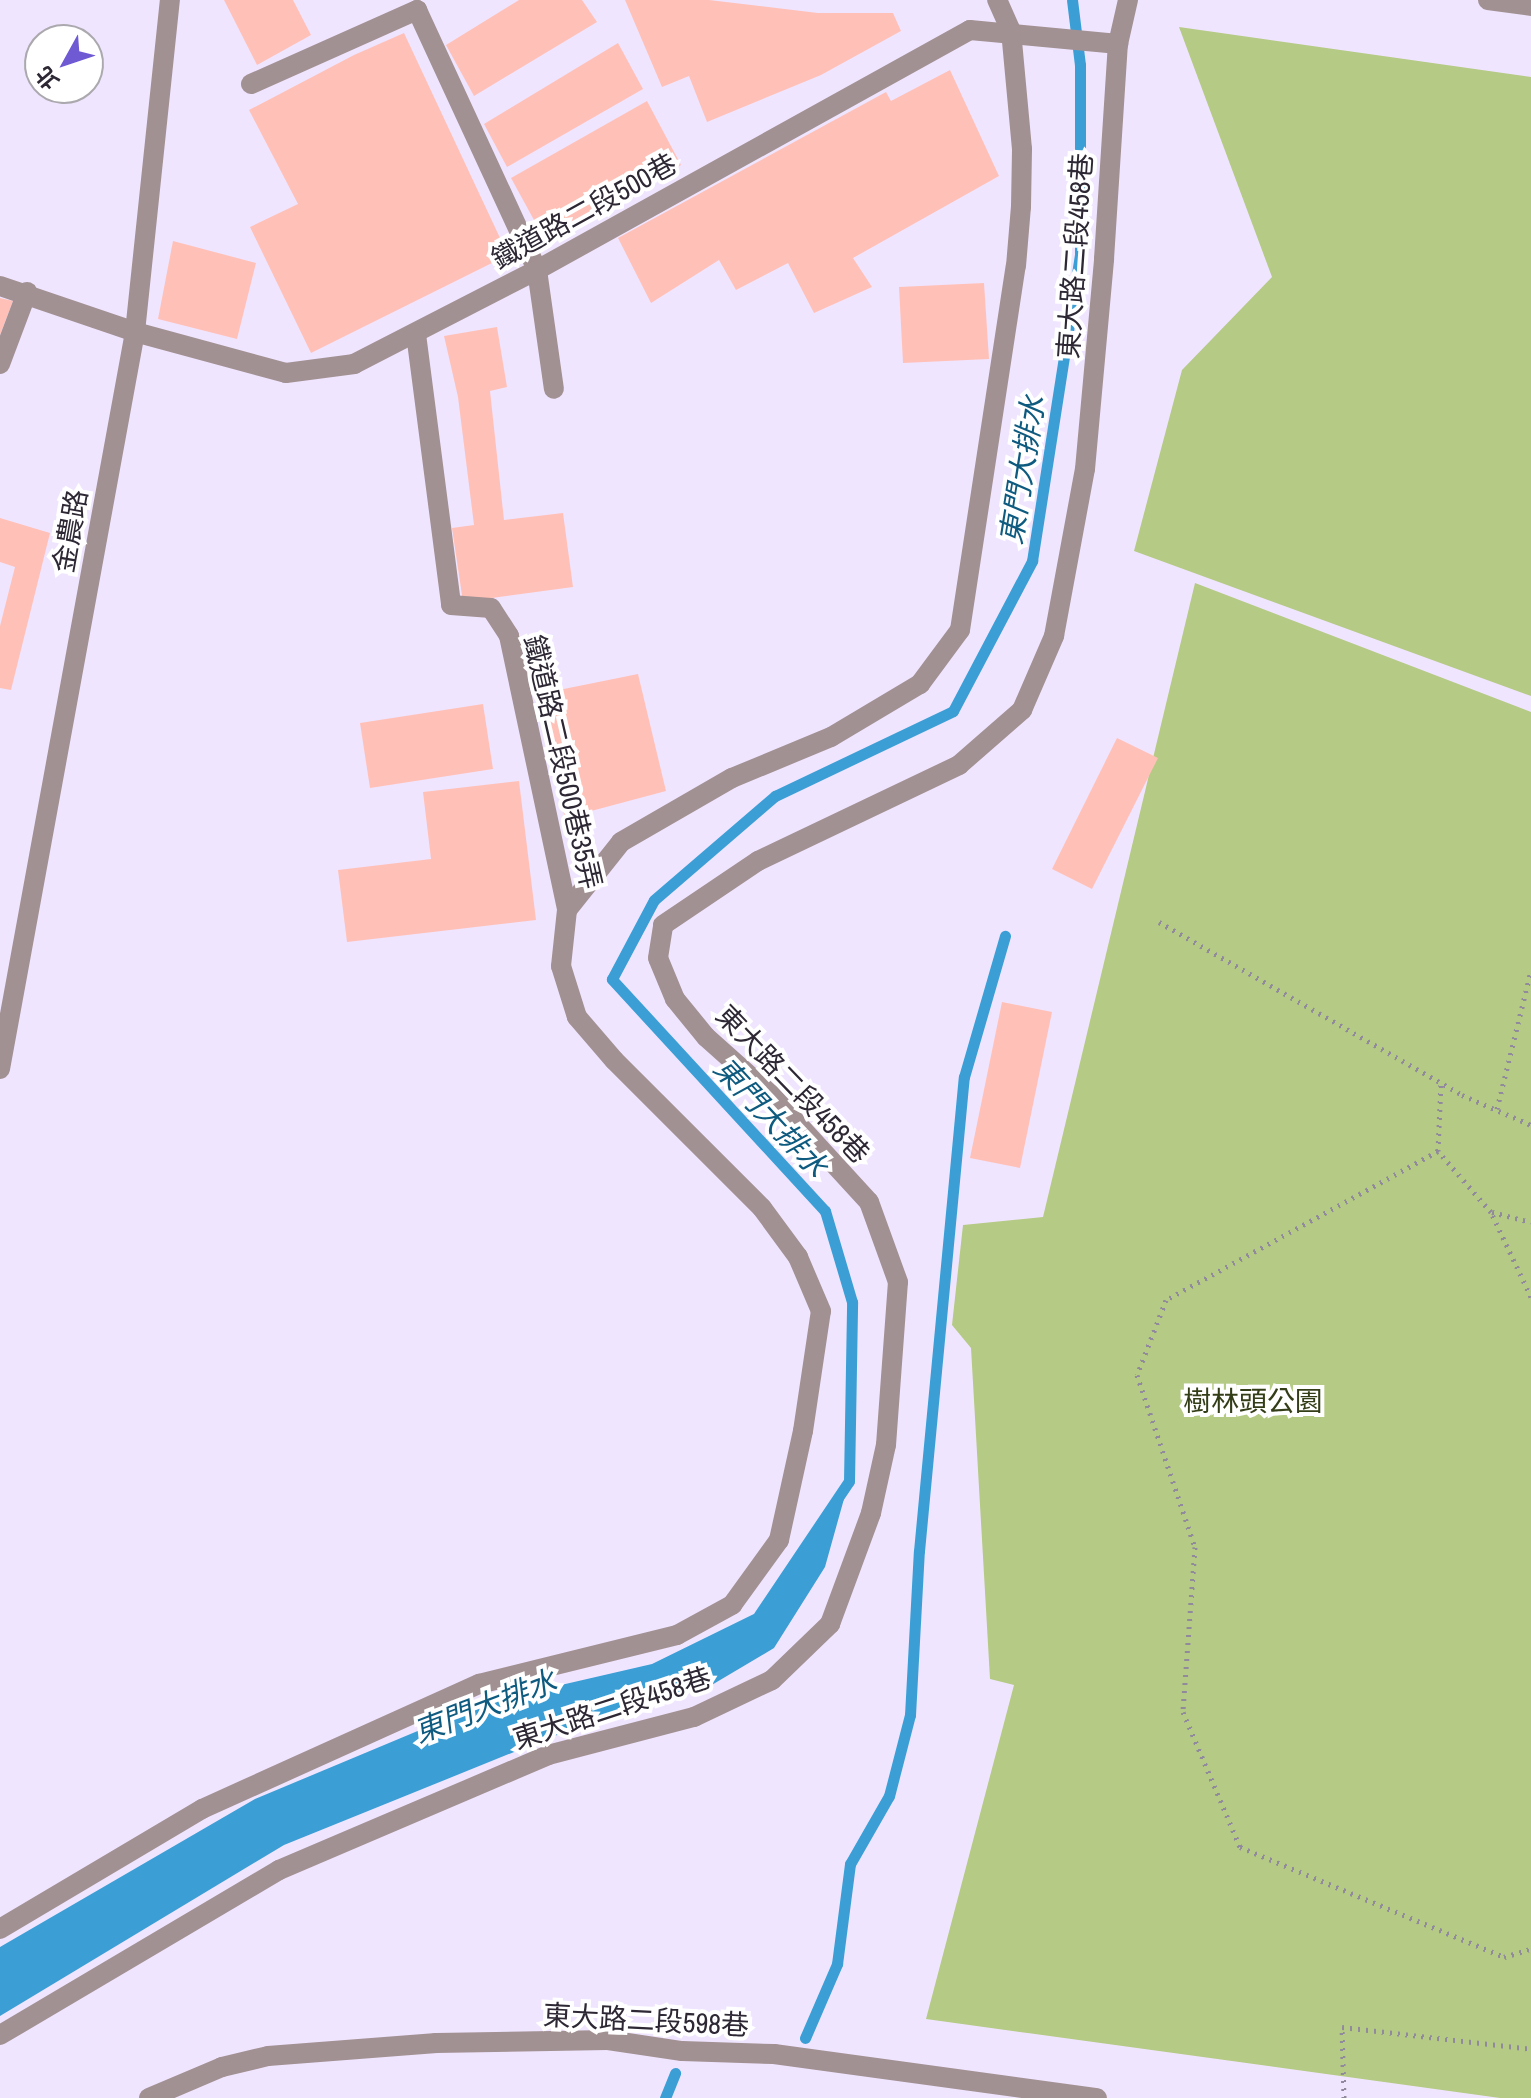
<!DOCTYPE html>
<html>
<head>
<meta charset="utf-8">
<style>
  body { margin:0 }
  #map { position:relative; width:1531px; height:2098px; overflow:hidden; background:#f0e5ff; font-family:"Archivo Narrow","Noto Sans TC",sans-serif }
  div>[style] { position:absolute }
  .green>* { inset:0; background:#b5ca85 }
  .water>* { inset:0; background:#3b9fd6 }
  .stream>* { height:11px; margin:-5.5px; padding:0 5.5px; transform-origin:5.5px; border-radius:5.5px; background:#3b9fd6 }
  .building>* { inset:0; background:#ffc1b7 }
  .path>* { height:5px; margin-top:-2.5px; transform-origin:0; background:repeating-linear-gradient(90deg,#91899c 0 2px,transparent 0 8px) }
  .service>* { height:20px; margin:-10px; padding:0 10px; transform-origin:10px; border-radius:10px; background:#a29193 }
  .minor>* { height:20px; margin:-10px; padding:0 10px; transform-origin:10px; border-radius:10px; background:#a29193 }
  .tertiary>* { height:20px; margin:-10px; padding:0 10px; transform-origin:10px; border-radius:10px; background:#a29193 }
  span { translate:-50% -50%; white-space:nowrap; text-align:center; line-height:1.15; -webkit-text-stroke:8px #fff; paint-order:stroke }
  .street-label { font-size:28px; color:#2d2834 }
  .park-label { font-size:28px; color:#333d17 }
  .water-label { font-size:30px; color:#0f5b80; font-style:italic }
  .north { position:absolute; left:24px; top:24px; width:80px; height:80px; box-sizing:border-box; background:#fff; border:2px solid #aba9ae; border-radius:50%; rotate:230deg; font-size:22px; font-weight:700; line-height:32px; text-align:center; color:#2d2834 }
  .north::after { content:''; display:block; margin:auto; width:28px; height:36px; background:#6f5ad4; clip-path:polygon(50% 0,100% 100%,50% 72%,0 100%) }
</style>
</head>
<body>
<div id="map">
  <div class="green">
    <i style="clip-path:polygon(1179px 27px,1531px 77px,1531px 696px,1134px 551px,1182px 370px,1272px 277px)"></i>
    <i style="clip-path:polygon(1195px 583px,1531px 712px,1531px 2098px,1500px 2098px,926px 2019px,1014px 1685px,990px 1679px,971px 1348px,952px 1325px,963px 1225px,1043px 1217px)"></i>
  </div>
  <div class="water">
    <i style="clip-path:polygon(849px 1481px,825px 1567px,774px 1648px,710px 1686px,551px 1737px,284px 1845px,0 2016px,0 1947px,255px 1799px,487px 1702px,652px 1664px,762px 1610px)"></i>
  </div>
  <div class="stream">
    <i style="left:759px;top:1615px;width:161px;rotate:-56.1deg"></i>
    <i style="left:849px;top:1481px;width:179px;rotate:-89deg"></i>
    <i style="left:852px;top:1302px;width:95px;rotate:-106.5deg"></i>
    <i style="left:825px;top:1211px;width:315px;rotate:-132.6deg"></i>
    <i style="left:612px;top:979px;width:89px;rotate:-62deg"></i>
    <i style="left:654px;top:900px;width:160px;rotate:-40.7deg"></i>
    <i style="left:775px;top:796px;width:197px;rotate:-25.5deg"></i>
    <i style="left:953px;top:711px;width:170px;rotate:-62.2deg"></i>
    <i style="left:1032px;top:561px;width:310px;rotate:-81.1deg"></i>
    <i style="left:1080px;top:255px;width:190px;rotate:-90deg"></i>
    <i style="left:1080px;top:65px;width:65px;rotate:-97deg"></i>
    <i style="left:805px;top:2038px;width:81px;rotate:-66.6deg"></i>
    <i style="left:837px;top:1964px;width:101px;rotate:-82.6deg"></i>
    <i style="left:850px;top:1864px;width:78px;rotate:-60.2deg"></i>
    <i style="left:889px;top:1796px;width:84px;rotate:-75.5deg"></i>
    <i style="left:910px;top:1715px;width:164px;rotate:-86.9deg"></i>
    <i style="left:919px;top:1551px;width:476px;rotate:-84.6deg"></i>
    <i style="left:964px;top:1077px;width:147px;rotate:-73.8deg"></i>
    <i style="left:665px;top:2098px;width:27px;rotate:-68deg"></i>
  </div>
  <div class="building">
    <i style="clip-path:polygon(224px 0,293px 0,311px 35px,257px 65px)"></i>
    <i style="clip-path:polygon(519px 0,582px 0,597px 22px,474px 96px,446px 45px)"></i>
    <i style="clip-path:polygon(625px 0,709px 0,818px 13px,893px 13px,901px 31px,821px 75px,707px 122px,689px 76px,662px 87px)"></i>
    <i style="clip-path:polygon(404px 33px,508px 255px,311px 353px,250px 227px,298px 204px,249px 110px,354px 55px)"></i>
    <i style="clip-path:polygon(618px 43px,643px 89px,507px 167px,484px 124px)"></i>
    <i style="clip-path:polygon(950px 70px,999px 176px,853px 258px,872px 287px,814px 313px,788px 263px,736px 290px,719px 260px,651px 303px,618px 238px,886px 92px,891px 101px)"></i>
    <i style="clip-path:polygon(647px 101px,681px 165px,546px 242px,511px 178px)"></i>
    <i style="clip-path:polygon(173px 241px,256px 263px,237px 339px,158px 319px)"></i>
    <i style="clip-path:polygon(984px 283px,989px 359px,903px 363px,899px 287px)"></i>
    <i style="clip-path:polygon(0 298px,13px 301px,0 335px)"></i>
    <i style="clip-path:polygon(497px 327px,507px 387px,490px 391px,504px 520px,563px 513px,573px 587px,463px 602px,452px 528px,474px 525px,458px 397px,444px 336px)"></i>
    <i style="clip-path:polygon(0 518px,50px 533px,11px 690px,0 688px,0 626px,15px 567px,0 562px)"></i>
    <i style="clip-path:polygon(638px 674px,666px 791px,565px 818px,534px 695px)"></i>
    <i style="clip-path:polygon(483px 704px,493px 769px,370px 788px,360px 723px)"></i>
    <i style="clip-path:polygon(1117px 738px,1158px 758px,1092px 889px,1052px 869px)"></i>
    <i style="clip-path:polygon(519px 781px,536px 920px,347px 942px,338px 870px,431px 859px,423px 792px)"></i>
    <i style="clip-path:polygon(1002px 1002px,1052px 1012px,1020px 1168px,970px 1158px)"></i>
  </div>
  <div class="path">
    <i style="left:1159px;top:922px;width:349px;rotate:29.7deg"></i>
    <i style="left:1462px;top:1095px;width:75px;rotate:23.5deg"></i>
    <i style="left:1497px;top:1109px;width:142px;rotate:-76.2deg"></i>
    <i style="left:1438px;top:1151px;width:69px;rotate:-87.5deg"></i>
    <i style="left:1492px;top:1212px;width:40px;rotate:14.4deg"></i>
    <i style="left:1531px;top:1297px;width:94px;rotate:-115.2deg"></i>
    <i style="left:1491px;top:1212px;width:81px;rotate:-131deg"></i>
    <i style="left:1438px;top:1151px;width:310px;rotate:151.3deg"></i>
    <i style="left:1166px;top:1300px;width:80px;rotate:111.1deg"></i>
    <i style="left:1137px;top:1375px;width:182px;rotate:71.4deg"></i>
    <i style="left:1195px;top:1547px;width:165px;rotate:94.2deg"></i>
    <i style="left:1183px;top:1712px;width:147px;rotate:67.1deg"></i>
    <i style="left:1240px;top:1847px;width:286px;rotate:22.6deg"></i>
    <i style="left:1504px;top:1957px;width:28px;rotate:-17deg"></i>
    <i style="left:1344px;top:2098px;width:71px;rotate:-91.6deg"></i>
    <i style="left:1342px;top:2027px;width:190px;rotate:6.6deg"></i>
  </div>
  <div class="service">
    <i style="left:251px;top:84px;width:182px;rotate:-24deg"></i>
    <i style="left:417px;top:10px;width:286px;rotate:65.2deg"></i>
    <i style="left:537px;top:270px;width:120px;rotate:81.9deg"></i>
    <i style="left:0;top:286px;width:143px;rotate:18.8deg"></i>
    <i style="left:135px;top:332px;width:156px;rotate:15.2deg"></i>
    <i style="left:286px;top:373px;width:69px;rotate:-7.5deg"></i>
    <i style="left:354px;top:364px;width:206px;rotate:-27.2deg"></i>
    <i style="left:537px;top:270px;width:495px;rotate:-29deg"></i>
    <i style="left:970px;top:30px;width:149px;rotate:5.4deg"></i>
    <i style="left:416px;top:334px;width:273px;rotate:82.6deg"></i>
    <i style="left:451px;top:605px;width:40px;rotate:4.3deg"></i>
    <i style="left:491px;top:608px;width:33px;rotate:57deg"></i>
    <i style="left:509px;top:636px;width:280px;rotate:78deg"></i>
    <i style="left:0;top:364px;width:77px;rotate:-69.4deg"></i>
    <i style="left:0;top:1929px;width:235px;rotate:-30.7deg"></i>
    <i style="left:202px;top:1809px;width:304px;rotate:-24.3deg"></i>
    <i style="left:479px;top:1684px;width:204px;rotate:-13.9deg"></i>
    <i style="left:677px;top:1635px;width:63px;rotate:-28.6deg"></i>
    <i style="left:732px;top:1605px;width:80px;rotate:-54.1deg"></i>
    <i style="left:779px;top:1540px;width:112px;rotate:-77.6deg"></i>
    <i style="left:803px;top:1431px;width:121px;rotate:-81.5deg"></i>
    <i style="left:821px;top:1311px;width:59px;rotate:-113.1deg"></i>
    <i style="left:798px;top:1257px;width:61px;rotate:-126.3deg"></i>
    <i style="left:762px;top:1208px;width:209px;rotate:-135deg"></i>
    <i style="left:614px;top:1060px;width:57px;rotate:-130.7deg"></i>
    <i style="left:577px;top:1017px;width:53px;rotate:-107.4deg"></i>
    <i style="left:561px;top:966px;width:56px;rotate:-83.9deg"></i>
    <i style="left:567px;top:910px;width:87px;rotate:-51.5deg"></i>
    <i style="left:621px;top:842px;width:128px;rotate:-30deg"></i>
    <i style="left:732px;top:778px;width:107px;rotate:-22.5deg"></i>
    <i style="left:831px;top:737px;width:104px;rotate:-30.8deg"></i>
    <i style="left:920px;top:684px;width:67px;rotate:-53.5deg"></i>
    <i style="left:960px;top:630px;width:368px;rotate:-81.3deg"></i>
    <i style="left:1016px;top:266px;width:59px;rotate:-85.2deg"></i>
    <i style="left:1021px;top:207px;width:58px;rotate:-89deg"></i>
    <i style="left:1022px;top:149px;width:119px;rotate:-95.3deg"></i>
    <i style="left:1011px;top:31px;width:34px;rotate:-114deg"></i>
    <i style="left:0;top:2035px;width:324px;rotate:-30.6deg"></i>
    <i style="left:279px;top:1870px;width:293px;rotate:-23.1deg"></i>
    <i style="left:548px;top:1755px;width:151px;rotate:-14.6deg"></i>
    <i style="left:694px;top:1717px;width:86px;rotate:-25.4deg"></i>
    <i style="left:772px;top:1680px;width:81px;rotate:-44deg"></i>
    <i style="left:830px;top:1624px;width:118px;rotate:-69.7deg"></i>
    <i style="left:871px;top:1513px;width:70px;rotate:-77.6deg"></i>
    <i style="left:886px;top:1445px;width:163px;rotate:-85.8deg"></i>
    <i style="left:898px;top:1282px;width:85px;rotate:-109.9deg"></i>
    <i style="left:869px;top:1202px;width:147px;rotate:-132.5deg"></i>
    <i style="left:770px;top:1094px;width:86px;rotate:-138.3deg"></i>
    <i style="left:706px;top:1037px;width:49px;rotate:-129.2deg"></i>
    <i style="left:675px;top:999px;width:44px;rotate:-112.5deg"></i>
    <i style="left:658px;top:958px;width:33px;rotate:-81deg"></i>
    <i style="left:663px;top:925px;width:115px;rotate:-34deg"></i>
    <i style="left:758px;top:861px;width:223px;rotate:-25.5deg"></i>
    <i style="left:959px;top:765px;width:84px;rotate:-41.1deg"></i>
    <i style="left:1022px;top:710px;width:81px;rotate:-66.6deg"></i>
    <i style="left:1054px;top:636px;width:170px;rotate:-79.5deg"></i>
    <i style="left:1085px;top:469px;width:211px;rotate:-84.8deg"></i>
    <i style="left:1104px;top:259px;width:215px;rotate:-86.3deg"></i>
    <i style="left:1118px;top:44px;width:45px;rotate:-77.2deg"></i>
    <i style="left:149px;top:2098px;width:79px;rotate:-23deg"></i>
    <i style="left:222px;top:2067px;width:47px;rotate:-13.4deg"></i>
    <i style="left:268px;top:2056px;width:169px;rotate:-4.4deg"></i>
    <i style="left:436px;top:2043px;width:172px;rotate:-1deg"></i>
    <i style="left:608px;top:2040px;width:75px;rotate:8.5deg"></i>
    <i style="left:682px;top:2051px;width:92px;rotate:1.9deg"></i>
    <i style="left:774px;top:2054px;width:326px;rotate:7.8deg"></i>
  </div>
  <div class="minor">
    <i style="left:0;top:1069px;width:749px;rotate:-79.62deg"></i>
    <i style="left:135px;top:332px;width:334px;rotate:-84deg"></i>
  </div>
  <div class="tertiary">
    <i style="left:1488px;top:0;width:43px;rotate:7.9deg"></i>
  </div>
  <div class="street-label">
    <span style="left:584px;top:211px;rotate:-29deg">鐵道路二段500巷</span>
    <span style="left:1075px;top:256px;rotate:-86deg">東大路二段458巷</span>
    <span style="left:70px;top:531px;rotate:-80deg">金農路</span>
    <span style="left:563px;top:762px;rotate:77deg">鐵道路二段500巷35弄</span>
    <span style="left:793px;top:1084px;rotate:46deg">東大路二段458巷</span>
    <span style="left:612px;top:1708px;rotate:-18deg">東大路二段458巷</span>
    <span style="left:646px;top:2020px;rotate:3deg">東大路二段598巷</span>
  </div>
  <div class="park-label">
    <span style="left:1253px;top:1401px">樹林頭公園</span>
  </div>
  <div class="water-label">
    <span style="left:1022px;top:470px;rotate:-81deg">東門大排水</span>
    <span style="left:771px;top:1117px;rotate:47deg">東門大排水</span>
    <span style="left:485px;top:1706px;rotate:-21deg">東門大排水</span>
  </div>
  <div class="north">北</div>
</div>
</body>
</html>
